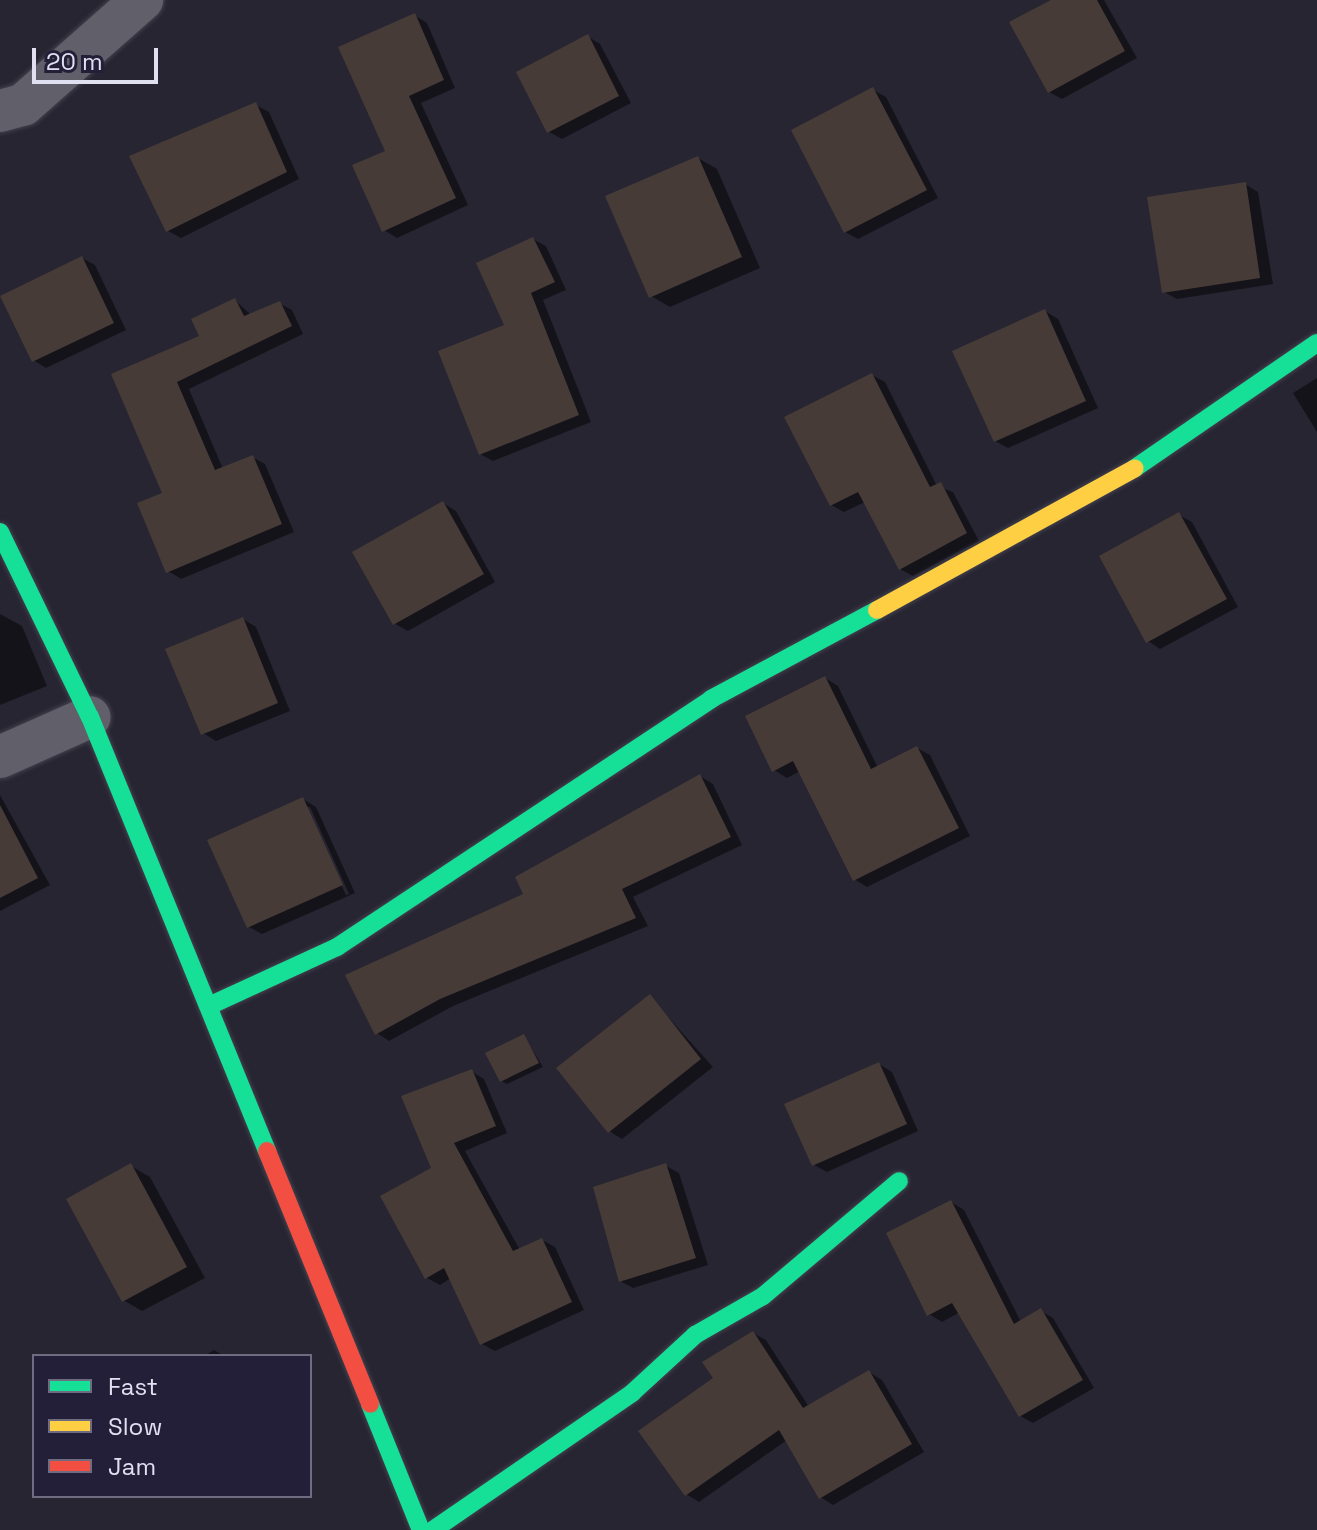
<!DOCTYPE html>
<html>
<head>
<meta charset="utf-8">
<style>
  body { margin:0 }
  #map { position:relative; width:1317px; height:1530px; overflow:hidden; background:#272532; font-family:"Space Grotesk",sans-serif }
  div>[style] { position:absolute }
  .shadow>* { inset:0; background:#0007 }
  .building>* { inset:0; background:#463b37 }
  .roads { filter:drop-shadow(0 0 2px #43414d) drop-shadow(0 0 2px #43414d) }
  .street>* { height:42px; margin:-21px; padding:0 21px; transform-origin:21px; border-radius:21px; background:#605f6a }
  .fast>* { height:18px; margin:-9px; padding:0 9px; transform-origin:9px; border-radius:9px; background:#16e098 }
  .slow>* { height:18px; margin:-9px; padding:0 9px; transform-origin:9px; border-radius:9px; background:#ffcf43 }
  .jam>* { height:18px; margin:-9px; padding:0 9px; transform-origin:9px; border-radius:9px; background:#f24e42 }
  span { translate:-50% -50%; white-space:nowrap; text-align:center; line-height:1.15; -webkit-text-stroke:8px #231f38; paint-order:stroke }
  .legend { position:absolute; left:32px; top:1354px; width:280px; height:144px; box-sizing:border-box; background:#231f38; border:2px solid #6f6c82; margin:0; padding:10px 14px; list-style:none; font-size:24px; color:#e1e0f1 }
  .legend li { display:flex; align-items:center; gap:16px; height:40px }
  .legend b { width:40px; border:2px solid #6f6c82 }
  .scale { position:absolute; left:32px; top:48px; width:126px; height:36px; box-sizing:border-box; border:4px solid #e1e0f1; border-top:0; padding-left:10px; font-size:24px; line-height:28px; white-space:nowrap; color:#e1e0f1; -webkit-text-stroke:6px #231f38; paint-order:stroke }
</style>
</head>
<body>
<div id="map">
  <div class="shadow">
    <i style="clip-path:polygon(1055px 0,1104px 0,1137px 58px,1062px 99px,1049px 92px)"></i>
    <i style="clip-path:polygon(414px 15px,427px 23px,455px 88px,421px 103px,468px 205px,397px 238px,384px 230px,387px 152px)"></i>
    <i style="clip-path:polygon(587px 36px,600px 44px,631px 103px,562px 139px,549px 132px)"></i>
    <i style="clip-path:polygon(873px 90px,886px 97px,938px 198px,858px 239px,845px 232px)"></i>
    <i style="clip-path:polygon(256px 105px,269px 112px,299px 179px,181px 238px,168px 231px)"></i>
    <i style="clip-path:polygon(698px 158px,717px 169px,760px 268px,670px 307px,651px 296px)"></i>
    <i style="clip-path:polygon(1245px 184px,1258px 192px,1273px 284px,1177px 299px,1164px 292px)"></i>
    <i style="clip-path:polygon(533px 239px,546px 246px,566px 290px,543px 300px,591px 422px,493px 461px,480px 454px)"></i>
    <i style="clip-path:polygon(82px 258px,95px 265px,126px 330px,46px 368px,33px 360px)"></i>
    <i style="clip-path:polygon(235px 300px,251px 315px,279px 303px,292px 310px,303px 334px,189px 389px,223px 469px,252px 457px,265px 464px,294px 532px,181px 579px,168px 571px,165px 494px,114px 375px,202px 337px)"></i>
    <i style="clip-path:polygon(1045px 311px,1058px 319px,1098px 408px,1008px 448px,995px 441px)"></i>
    <i style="clip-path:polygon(872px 375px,885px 382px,937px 486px,953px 492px,979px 541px,913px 576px,900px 569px,865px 502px,844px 512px,831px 505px)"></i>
    <i style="clip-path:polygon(1317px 378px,1317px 432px,1293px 393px)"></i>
    <i style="clip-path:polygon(443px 503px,456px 511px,495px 582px,408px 631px,395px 624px)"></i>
    <i style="clip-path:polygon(1179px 515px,1192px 522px,1238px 607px,1160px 649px,1148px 641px)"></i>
    <i style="clip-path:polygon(0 614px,22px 626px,47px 686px,0 705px)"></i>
    <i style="clip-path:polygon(243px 619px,256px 627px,290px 711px,216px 741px,203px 733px)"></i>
    <i style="clip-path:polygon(825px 678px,838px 686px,878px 768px,917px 748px,930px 755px,970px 836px,867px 887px,854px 879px,800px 771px,787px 778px,774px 770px)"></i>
    <i style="clip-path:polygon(700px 776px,713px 784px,742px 845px,633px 897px,648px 926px,453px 1006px,389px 1041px,377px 1033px,526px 895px)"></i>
    <i style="clip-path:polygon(0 795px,50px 885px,0 911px)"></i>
    <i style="clip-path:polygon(evenodd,303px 799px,316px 807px,355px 893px,262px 934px,249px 927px,303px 799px,305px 807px,310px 807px,349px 894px,346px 895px,305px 807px)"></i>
    <i style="clip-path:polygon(650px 997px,713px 1067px,622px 1139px,609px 1131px)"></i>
    <i style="clip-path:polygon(524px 1036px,543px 1067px,507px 1084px,501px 1081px)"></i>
    <i style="clip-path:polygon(879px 1064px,892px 1072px,918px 1131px,827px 1172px,814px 1165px)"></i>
    <i style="clip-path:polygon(471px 1071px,484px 1079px,507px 1133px,465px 1151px,520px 1250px,542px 1240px,555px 1247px,584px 1310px,495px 1351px,482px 1344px,451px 1278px,440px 1285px,427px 1278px,434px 1168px)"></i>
    <i style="clip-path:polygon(131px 1166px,150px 1177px,205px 1278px,142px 1311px,123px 1300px)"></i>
    <i style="clip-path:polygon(666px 1166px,679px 1173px,708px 1265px,633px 1288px,620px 1281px)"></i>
    <i style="clip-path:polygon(951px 1202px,964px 1210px,1021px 1322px,1041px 1311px,1053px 1318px,1094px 1388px,1033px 1423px,1020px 1416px,960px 1312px,942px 1322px,929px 1314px)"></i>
    <i style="clip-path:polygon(753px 1333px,766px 1340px,809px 1407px,869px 1372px,882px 1380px,924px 1452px,833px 1505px,820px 1497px,787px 1440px,699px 1502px,686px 1494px,715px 1379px)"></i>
    <i style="clip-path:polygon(214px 1350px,224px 1356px,204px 1356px)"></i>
  </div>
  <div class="building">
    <i style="clip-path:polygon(1051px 0,1097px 0,1125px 51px,1048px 93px,1009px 22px)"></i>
    <i style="clip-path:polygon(415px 13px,444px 80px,409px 96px,456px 198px,382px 232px,352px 165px,385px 151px,338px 47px)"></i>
    <i style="clip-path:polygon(588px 34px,619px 96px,547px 133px,516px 72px)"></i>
    <i style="clip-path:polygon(873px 87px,927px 190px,844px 233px,791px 130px)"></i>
    <i style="clip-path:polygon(256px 102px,287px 172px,166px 232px,129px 156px)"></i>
    <i style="clip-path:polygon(698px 156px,742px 257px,649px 298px,605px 196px)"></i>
    <i style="clip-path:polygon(1246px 182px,1260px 278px,1162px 293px,1147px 197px)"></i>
    <i style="clip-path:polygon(533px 237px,555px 282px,531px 293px,579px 415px,479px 455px,438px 351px,504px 325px,476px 263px)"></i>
    <i style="clip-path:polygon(82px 256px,114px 323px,32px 362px,0 296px)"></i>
    <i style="clip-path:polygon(235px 298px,244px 316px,280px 301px,292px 326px,177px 382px,215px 470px,253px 455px,282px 524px,166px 573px,137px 503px,162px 493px,111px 374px,199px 336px,191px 319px)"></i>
    <i style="clip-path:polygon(1045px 309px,1086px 401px,994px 442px,952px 351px)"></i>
    <i style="clip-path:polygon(872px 373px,930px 487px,941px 482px,967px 533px,899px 570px,858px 492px,830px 506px,784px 417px)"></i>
    <i style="clip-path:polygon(443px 501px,484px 574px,393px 625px,352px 552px)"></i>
    <i style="clip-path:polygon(1179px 512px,1227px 599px,1146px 643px,1099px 556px)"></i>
    <i style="clip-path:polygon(243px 617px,278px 703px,201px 735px,165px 649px)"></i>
    <i style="clip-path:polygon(825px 676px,871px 769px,917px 746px,959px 828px,853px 881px,793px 761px,772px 772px,745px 716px)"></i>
    <i style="clip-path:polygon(700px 774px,731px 837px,622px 889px,636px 918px,440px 999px,375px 1035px,345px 975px,523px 894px,515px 877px)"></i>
    <i style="clip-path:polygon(303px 797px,343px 885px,247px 928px,207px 840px)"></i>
    <i style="clip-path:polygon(0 805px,38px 878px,0 898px)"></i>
    <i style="clip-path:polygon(650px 994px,701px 1059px,608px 1133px,556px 1068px)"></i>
    <i style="clip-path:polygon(524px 1034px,539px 1063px,500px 1082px,485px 1053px)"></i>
    <i style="clip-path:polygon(879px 1062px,907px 1124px,812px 1166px,784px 1104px)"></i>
    <i style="clip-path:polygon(472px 1069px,496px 1126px,454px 1143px,513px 1251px,542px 1238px,572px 1302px,480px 1345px,444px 1268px,425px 1279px,380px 1196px,431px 1168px,401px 1096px)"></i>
    <i style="clip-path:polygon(131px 1163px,187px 1267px,122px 1302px,66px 1199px)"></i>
    <i style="clip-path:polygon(666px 1163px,696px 1258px,619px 1282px,593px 1187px)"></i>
    <i style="clip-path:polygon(951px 1200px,1014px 1324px,1041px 1308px,1083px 1380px,1019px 1417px,952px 1303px,927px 1316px,886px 1233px)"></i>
    <i style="clip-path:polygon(753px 1331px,803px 1408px,869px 1370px,912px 1444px,819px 1499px,779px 1430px,685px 1496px,638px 1431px,713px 1378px,702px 1362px)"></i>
  </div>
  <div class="roads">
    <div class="street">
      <i style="left:0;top:111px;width:24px;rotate:-15deg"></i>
      <i style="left:23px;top:105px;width:159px;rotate:-41.4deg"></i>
      <i style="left:0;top:757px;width:98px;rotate:-24deg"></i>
    </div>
    <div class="fast">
      <i style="left:1135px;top:468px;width:221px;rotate:-34.5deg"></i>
      <i style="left:0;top:532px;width:206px;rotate:64.1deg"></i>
      <i style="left:90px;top:717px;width:469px;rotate:67.8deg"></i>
      <i style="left:211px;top:1005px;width:139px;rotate:-24.7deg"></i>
      <i style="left:337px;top:947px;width:449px;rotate:-33.5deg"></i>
      <i style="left:711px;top:699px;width:188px;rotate:-28.2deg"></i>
      <i style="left:370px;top:1404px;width:136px;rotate:68deg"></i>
      <i style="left:433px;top:1530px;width:242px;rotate:-34.5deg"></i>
      <i style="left:632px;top:1393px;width:86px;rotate:-42.6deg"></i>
      <i style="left:695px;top:1335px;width:78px;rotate:-29.8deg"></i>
      <i style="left:763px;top:1296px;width:178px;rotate:-40.2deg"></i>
    </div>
    <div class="slow">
      <i style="left:877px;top:610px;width:294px;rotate:-28.8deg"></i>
    </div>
    <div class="jam">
      <i style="left:267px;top:1151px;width:273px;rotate:67.8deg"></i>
    </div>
  </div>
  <ul class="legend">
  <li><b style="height:10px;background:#16e098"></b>Fast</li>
  <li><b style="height:10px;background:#ffcf43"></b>Slow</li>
  <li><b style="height:10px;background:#f24e42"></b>Jam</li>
  </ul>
  <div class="scale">20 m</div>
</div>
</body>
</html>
